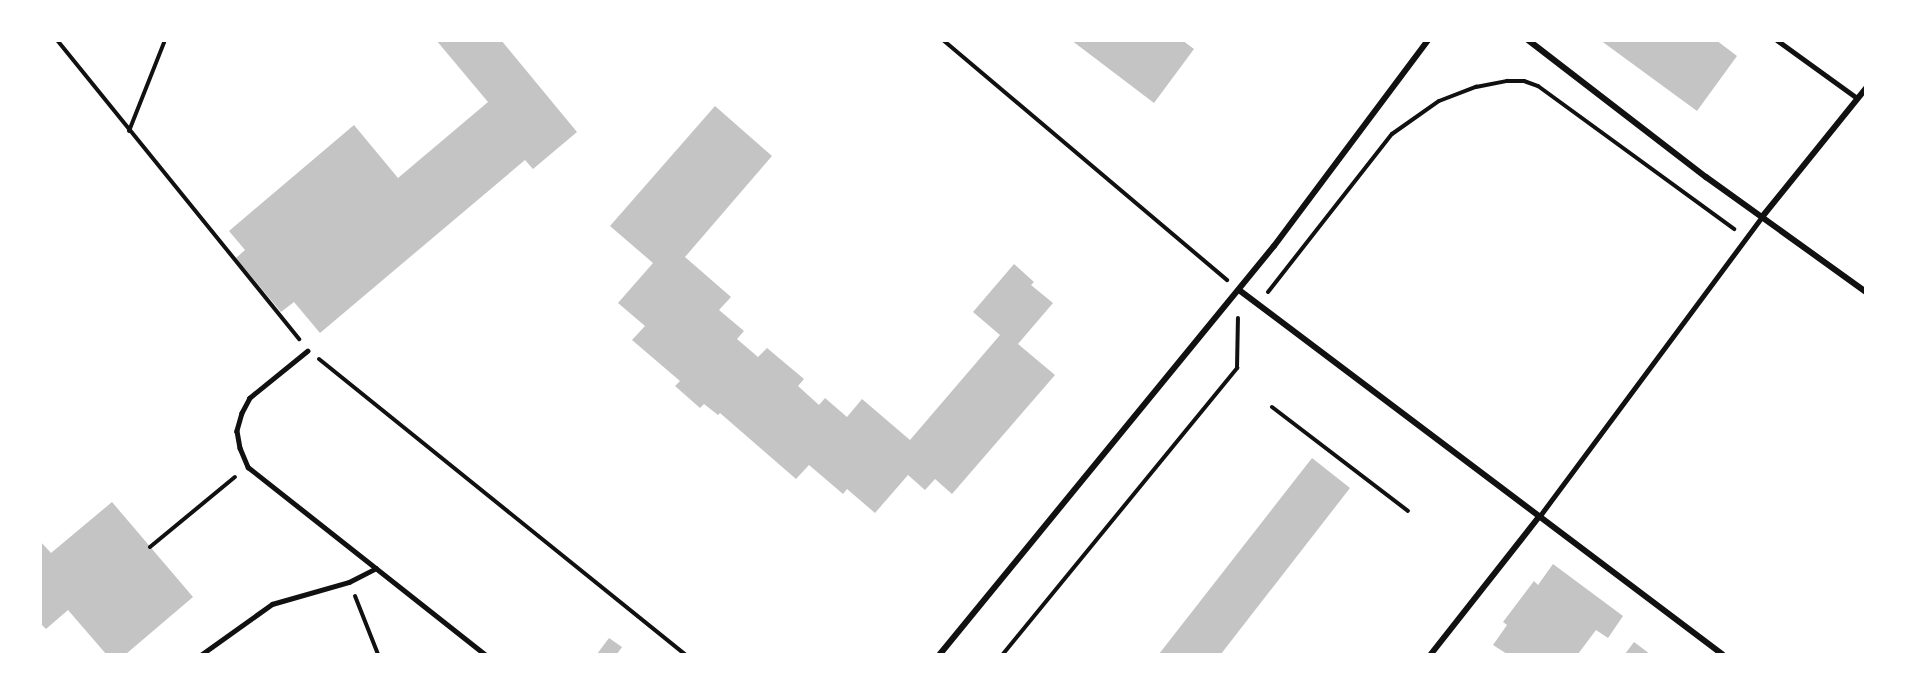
<!DOCTYPE html>
<html>
<head>
<meta charset="utf-8">
<style>
  body { margin:0 }
  #map { position:relative; width:1906px; height:695px; overflow:hidden; background:#fff; font-family:Manrope,sans-serif }
  div>[style] { position:absolute }
  .building>* { inset:0; background:#c4c4c4 }
  .path>* { height:4px; margin:-2px; padding:0 2px; transform-origin:2px; border-radius:2px; background:#111 }
  .service>* { height:4.5px; margin:-2.25px; padding:0 2.25px; transform-origin:2.25px; border-radius:2.25px; background:#111 }
  .minor>* { height:6px; margin:-3px; padding:0 3px; transform-origin:3px; border-radius:3px; background:#111 }
  span { translate:-50% -50%; white-space:nowrap; text-align:center; line-height:1.15; -webkit-text-stroke:4.5px #fff; paint-order:stroke }
  .frame { position:absolute; inset:0; border:42px solid #fff; pointer-events:none }
</style>
</head>
<body>
<div id="map">
  <div class="building">
    <i style="clip-path:polygon(436px 40px,501px 40px,577px 132px,533px 169px,525px 160px,320px 333px,294px 302px,281px 312px,236px 258px,245px 250px,229px 231px,354px 125px,398px 178px,488px 102px)"></i>
    <i style="clip-path:polygon(1071px 40px,1182px 40px,1194px 49px,1154px 103px)"></i>
    <i style="clip-path:polygon(1600px 40px,1716px 40px,1737px 56px,1697px 111px)"></i>
    <i style="clip-path:polygon(715px 106px,772px 156px,685px 257px,731px 297px,719px 310px,744px 331px,737px 339px,758px 357px,767px 348px,804px 379px,798px 386px,819px 405px,825px 398px,847px 417px,862px 399px,910px 440px,1000px 335px,973px 312px,1014px 264px,1034px 282px,1031px 285px,1053px 303px,1018px 344px,1055px 375px,952px 494px,935px 479px,925px 490px,908px 475px,875px 513px,847px 489px,843px 494px,809px 465px,796px 479px,720px 413px,718px 415px,704px 404px,700px 408px,675px 386px,680px 381px,632px 340px,645px 326px,618px 303px,653px 263px,610px 226px)"></i>
    <i style="clip-path:polygon(1312px 458px,1350px 488px,1221px 654px,1159px 654px)"></i>
    <i style="clip-path:polygon(112px 502px,193px 597px,126px 654px,106px 654px,68px 610px,46px 629px,40px 623px,40px 541px,51px 553px)"></i>
    <i style="clip-path:polygon(1553px 564px,1623px 616px,1608px 638px,1596px 630px,1578px 654px,1507px 654px,1493px 645px,1507px 625px,1503px 622px,1534px 581px,1538px 585px)"></i>
    <i style="clip-path:polygon(609px 638px,622px 647px,617px 654px,597px 654px)"></i>
    <i style="clip-path:polygon(1634px 642px,1650px 654px,1625px 654px)"></i>
  </div>
  <div class="path">
    <i style="left:57px;top:40px;width:385px;rotate:51deg"></i>
    <i style="left:943px;top:40px;width:372px;rotate:40.2deg"></i>
    <i style="left:129px;top:131px;width:98px;rotate:-68.4deg"></i>
    <i style="left:1268px;top:292px;width:201px;rotate:-51.9deg"></i>
    <i style="left:1392px;top:134px;width:57px;rotate:-35.1deg"></i>
    <i style="left:1439px;top:101px;width:40px;rotate:-21deg"></i>
    <i style="left:1476px;top:87px;width:32px;rotate:-11deg"></i>
    <i style="left:1507px;top:81px;width:17px"></i>
    <i style="left:1524px;top:81px;width:15px;rotate:20deg"></i>
    <i style="left:1538px;top:86px;width:243px;rotate:36.1deg"></i>
    <i style="left:319px;top:359px;width:470px;rotate:38.9deg"></i>
    <i style="left:1272px;top:407px;width:171px;rotate:37.4deg"></i>
    <i style="left:150px;top:547px;width:110px;rotate:-39.5deg"></i>
    <i style="left:355px;top:596px;width:62px;rotate:68.4deg"></i>
    <i style="left:1003px;top:654px;width:370px;rotate:-50.7deg"></i>
    <i style="left:1237px;top:368px;width:50px;rotate:-88.9deg"></i>
  </div>
  <div class="service">
    <i style="left:1777px;top:40px;width:99px;rotate:35.9deg"></i>
    <i style="left:308px;top:351px;width:75px;rotate:141deg"></i>
    <i style="left:250px;top:398px;width:17px;rotate:118deg"></i>
    <i style="left:242px;top:413px;width:19px;rotate:106deg"></i>
    <i style="left:237px;top:431px;width:17px;rotate:80deg"></i>
    <i style="left:240px;top:448px;width:21px;rotate:67deg"></i>
    <i style="left:248px;top:467px;width:302px;rotate:38.3deg"></i>
    <i style="left:1539px;top:517px;width:374px;rotate:-53.4deg"></i>
    <i style="left:202px;top:654px;width:86px;rotate:-35.5deg"></i>
    <i style="left:272px;top:604px;width:80px;rotate:-15.9deg"></i>
    <i style="left:349px;top:582px;width:30px;rotate:-27deg"></i>
  </div>
  <div class="minor">
    <i style="left:1528px;top:40px;width:225px;rotate:37.6deg"></i>
    <i style="left:1706px;top:177px;width:197px;rotate:35.7deg"></i>
    <i style="left:1762px;top:217px;width:166px;rotate:-51.1deg"></i>
    <i style="left:1239px;top:290px;width:605px;rotate:37deg"></i>
    <i style="left:940px;top:654px;width:527px;rotate:-50.7deg"></i>
    <i style="left:1274px;top:246px;width:257px;rotate:-53.2deg"></i>
    <i style="left:1431px;top:654px;width:174px;rotate:-51.8deg"></i>
  </div>
  <div class="frame"></div>
</div>
</body>
</html>
